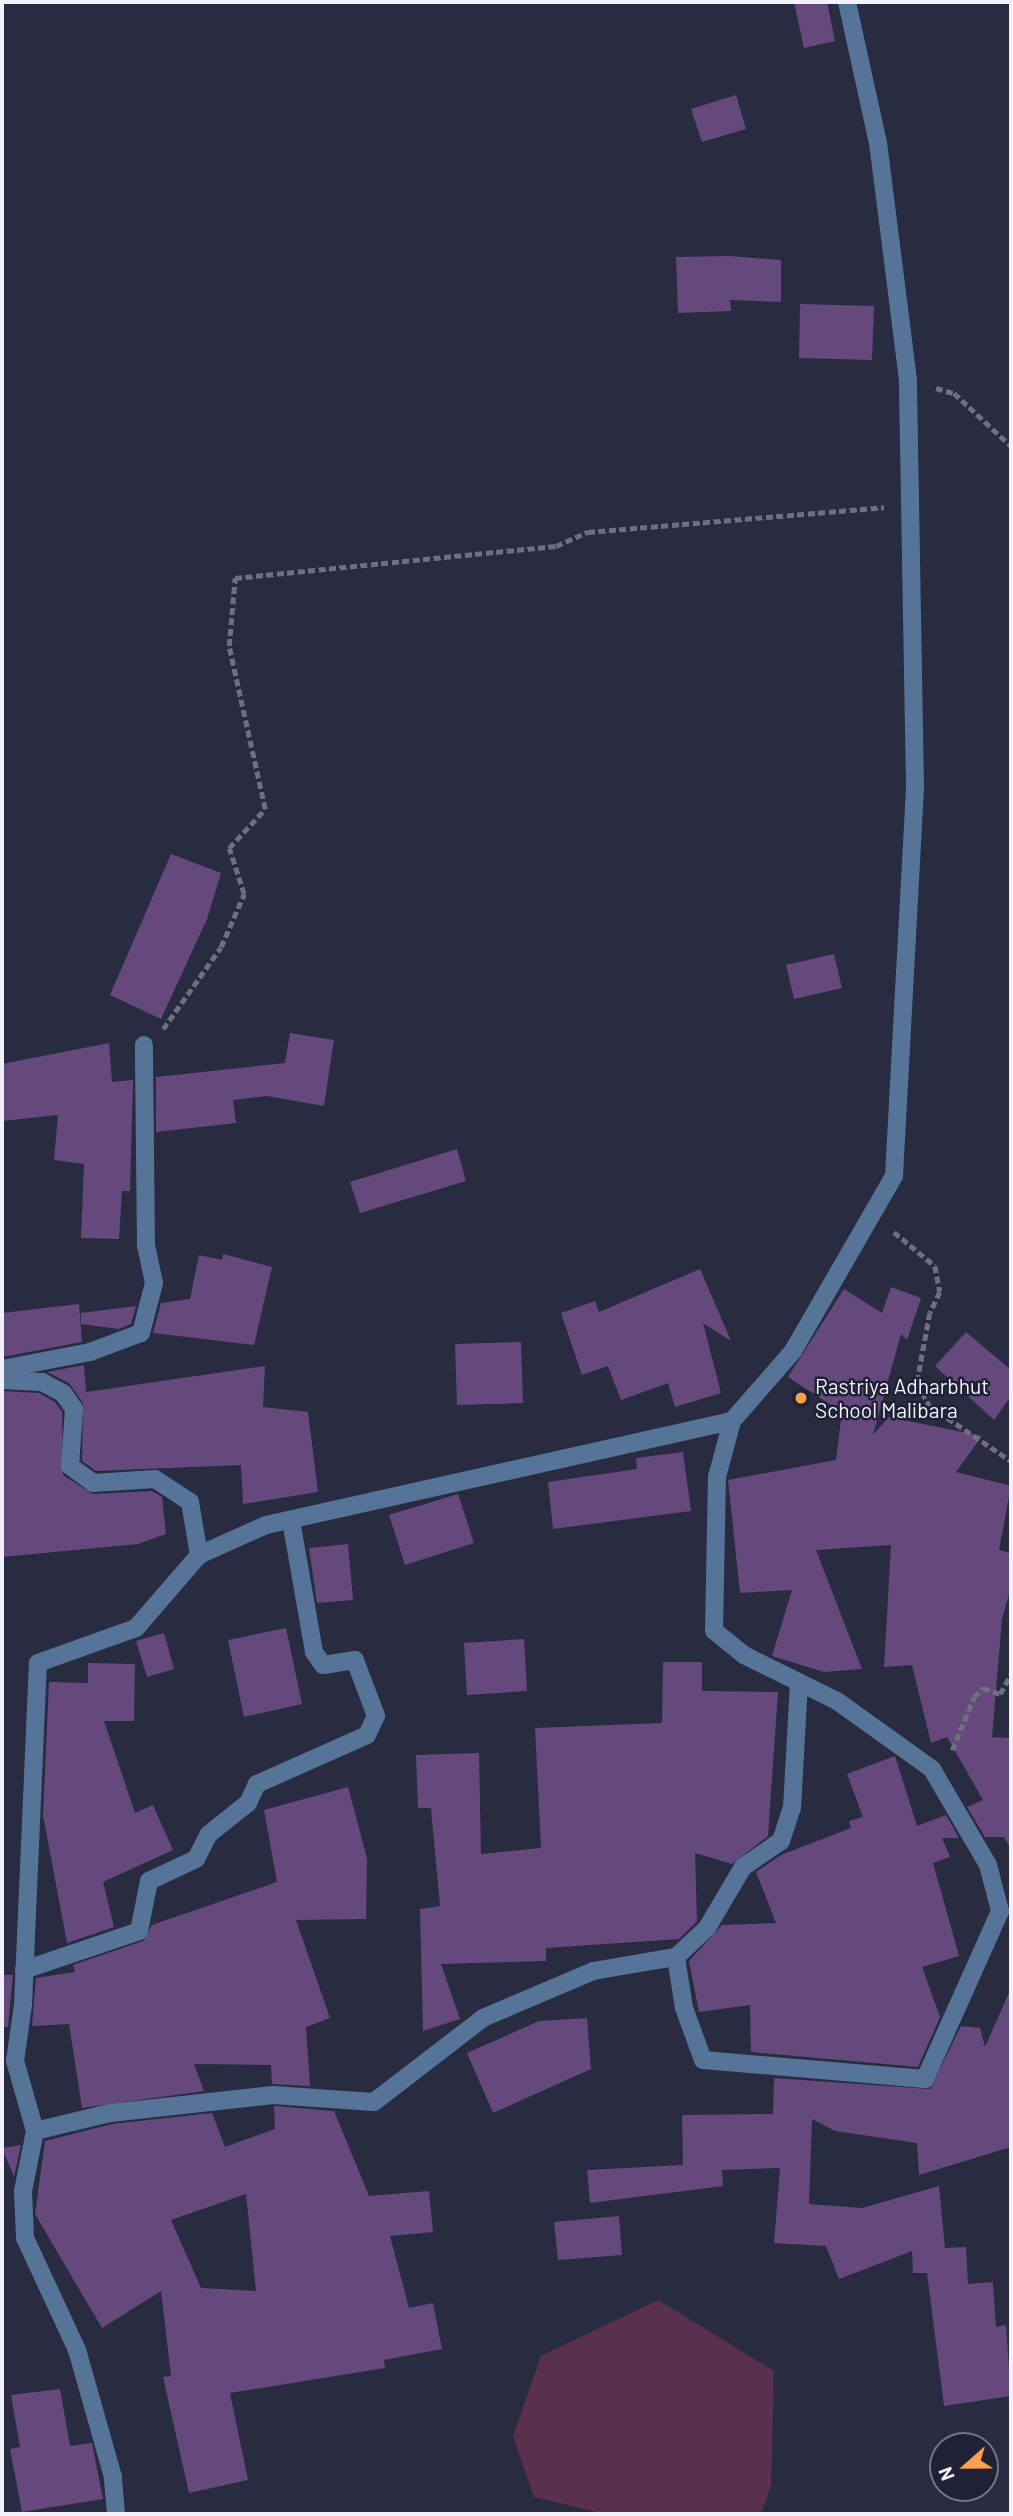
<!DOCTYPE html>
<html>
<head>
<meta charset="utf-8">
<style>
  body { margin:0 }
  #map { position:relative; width:1013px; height:2516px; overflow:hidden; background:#292b40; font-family:Barlow,sans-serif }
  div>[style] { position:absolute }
  .green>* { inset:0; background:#59314f }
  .building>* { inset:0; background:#65497c }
  .path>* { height:4.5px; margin-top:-2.25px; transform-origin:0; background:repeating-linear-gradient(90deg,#6e7082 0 7px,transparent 0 10.5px) }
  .street>* { height:18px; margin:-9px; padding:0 9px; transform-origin:9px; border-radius:9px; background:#557497 }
  .dots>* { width:19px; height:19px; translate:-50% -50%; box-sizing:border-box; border:4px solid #202136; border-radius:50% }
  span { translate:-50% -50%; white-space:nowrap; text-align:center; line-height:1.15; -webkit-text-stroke:5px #202136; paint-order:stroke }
  .poi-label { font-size:21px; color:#f1f2fe }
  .left { translate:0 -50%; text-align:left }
  .frame { position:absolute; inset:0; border:4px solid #f1f2fe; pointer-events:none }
  .north { position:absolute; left:929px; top:2432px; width:70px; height:70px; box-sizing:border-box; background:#202136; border:2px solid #747586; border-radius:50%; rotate:249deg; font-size:19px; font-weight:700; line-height:28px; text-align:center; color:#f1f2fe }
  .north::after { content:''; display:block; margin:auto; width:24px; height:32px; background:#f9a04c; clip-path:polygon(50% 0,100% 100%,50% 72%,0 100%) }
</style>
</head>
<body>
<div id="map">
  <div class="green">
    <i style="clip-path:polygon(658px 2300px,774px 2371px,771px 2486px,761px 2513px,605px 2514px,534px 2497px,513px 2436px,541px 2356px)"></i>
  </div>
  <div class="building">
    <i style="clip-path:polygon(794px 2px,827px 2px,835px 41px,804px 48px)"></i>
    <i style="clip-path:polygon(736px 95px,746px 129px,702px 142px,691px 109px)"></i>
    <i style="clip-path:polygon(729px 256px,781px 260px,781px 302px,730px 300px,731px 311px,678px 313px,676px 257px)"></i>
    <i style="clip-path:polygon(800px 304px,874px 306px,872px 360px,799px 358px)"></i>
    <i style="clip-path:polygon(171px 854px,221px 873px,207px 919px,161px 1019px,110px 995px)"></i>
    <i style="clip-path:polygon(834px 954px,842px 988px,794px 999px,786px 965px)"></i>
    <i style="clip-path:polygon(290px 1033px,334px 1040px,324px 1106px,267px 1096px,233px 1100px,236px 1123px,156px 1132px,156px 1077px,285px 1063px)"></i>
    <i style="clip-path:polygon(109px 1043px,112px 1082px,133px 1080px,130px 1191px,122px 1191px,119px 1239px,81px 1238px,84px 1164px,54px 1160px,58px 1115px,2px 1121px,2px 1064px)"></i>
    <i style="clip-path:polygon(457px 1149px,466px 1181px,360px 1213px,350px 1182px)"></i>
    <i style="clip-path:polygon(223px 1254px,272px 1267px,254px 1345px,153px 1333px,161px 1303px,190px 1299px,199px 1255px,222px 1260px)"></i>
    <i style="clip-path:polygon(700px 1269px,731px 1341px,703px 1323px,721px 1393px,675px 1407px,668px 1383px,621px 1400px,608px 1366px,582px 1375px,561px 1313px,595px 1301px,599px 1312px)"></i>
    <i style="clip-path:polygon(891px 1287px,921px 1298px,907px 1340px,901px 1334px,873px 1435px,889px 1417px,982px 1436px,956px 1472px,1011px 1486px,999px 1550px,1011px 1553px,1011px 1587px,1002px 1619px,992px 1737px,1011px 1738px,1011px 1849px,1004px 1837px,985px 1837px,967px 1807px,983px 1800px,947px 1737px,931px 1743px,912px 1665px,884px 1667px,891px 1545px,816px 1550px,862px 1669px,824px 1672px,772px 1656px,792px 1590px,740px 1593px,728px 1480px,836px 1460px,842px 1412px,788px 1377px,844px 1289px,882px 1313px)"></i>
    <i style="clip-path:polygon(79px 1304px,82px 1342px,2px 1357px,2px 1313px)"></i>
    <i style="clip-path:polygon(136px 1306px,131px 1324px,119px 1329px,81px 1324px,81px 1313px)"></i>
    <i style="clip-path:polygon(966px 1332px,1011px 1370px,1011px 1396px,994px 1420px,935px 1366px)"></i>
    <i style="clip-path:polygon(521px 1342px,523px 1403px,457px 1405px,455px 1344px)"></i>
    <i style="clip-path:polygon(84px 1365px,86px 1392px,265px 1366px,263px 1407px,308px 1412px,318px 1492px,243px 1504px,241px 1465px,96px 1471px,82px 1461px,83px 1403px,69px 1383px,47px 1372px)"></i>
    <i style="clip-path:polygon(2px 1391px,39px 1393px,55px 1402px,62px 1412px,63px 1475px,93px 1494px,152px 1491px,162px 1497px,166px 1534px,138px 1544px,2px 1557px)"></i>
    <i style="clip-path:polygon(683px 1452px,691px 1511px,553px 1529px,548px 1482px,637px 1469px,636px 1458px)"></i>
    <i style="clip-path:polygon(458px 1494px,474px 1543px,405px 1565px,389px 1515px)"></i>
    <i style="clip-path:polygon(348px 1544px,353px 1600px,317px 1603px,309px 1548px)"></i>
    <i style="clip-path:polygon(286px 1628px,302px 1704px,244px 1717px,228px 1640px)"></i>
    <i style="clip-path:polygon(164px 1633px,174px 1669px,147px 1677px,136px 1641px)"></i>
    <i style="clip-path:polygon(524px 1639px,527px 1691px,467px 1695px,464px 1643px)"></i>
    <i style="clip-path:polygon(663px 1662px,702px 1662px,702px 1691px,778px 1692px,768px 1836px,732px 1864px,695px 1853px,697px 1921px,679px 1939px,546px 1948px,546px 1961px,441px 1964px,460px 2019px,423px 2031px,420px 1909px,440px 1906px,431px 1808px,418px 1808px,416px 1755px,479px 1753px,481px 1854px,541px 1848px,535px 1728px,662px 1723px)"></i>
    <i style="clip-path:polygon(88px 1663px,135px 1664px,134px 1721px,104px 1721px,135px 1813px,153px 1805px,173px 1850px,103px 1882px,114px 1927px,67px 1943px,43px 1815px,49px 1682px,88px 1683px)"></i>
    <i style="clip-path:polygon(895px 1756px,917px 1826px,946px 1815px,959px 1838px,942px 1838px,950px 1857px,933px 1863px,959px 1956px,922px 1967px,940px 2017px,918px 2067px,751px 2052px,750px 2005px,699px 2012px,689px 1961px,722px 1925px,776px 1923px,756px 1872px,781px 1855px,851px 1828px,849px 1821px,863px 1817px,847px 1774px)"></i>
    <i style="clip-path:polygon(348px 1787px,367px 1858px,366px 1919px,296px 1920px,330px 2018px,306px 2027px,310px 2086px,272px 2084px,271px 2065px,194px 2064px,204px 2091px,82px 2108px,69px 2024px,32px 2026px,36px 1978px,75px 1972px,73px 1965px,143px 1941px,152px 1925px,277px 1882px,264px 1810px)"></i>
    <i style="clip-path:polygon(2px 1975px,13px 1975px,8px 2027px,2px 2027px)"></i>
    <i style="clip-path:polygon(1011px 1988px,1011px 2147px,919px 2175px,917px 2143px,835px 2131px,812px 2119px,809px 2204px,862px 2208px,939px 2186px,945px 2248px,966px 2247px,968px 2284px,993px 2282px,996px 2327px,1006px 2325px,1011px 2396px,944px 2406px,927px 2273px,913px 2273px,912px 2251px,839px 2279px,826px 2246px,774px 2243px,780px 2168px,722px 2170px,723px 2186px,590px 2203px,587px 2170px,683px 2165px,682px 2115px,773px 2114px,774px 2078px,930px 2089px,961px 2026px,980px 2028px,985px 2047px)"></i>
    <i style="clip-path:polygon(587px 2018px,591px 2069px,493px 2113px,467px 2053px,539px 2021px)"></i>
    <i style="clip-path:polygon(evenodd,274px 2106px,334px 2111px,369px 2196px,429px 2191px,433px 2232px,390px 2236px,409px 2308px,433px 2303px,442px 2349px,384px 2360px,385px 2368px,230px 2393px,248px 2480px,189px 2493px,163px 2377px,171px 2376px,161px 2291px,102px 2328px,35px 2214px,45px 2141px,112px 2124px,212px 2113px,225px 2147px,275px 2129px,274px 2106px,246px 2194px,256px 2291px,201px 2288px,171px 2220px,246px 2194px)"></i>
    <i style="clip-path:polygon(21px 2145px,14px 2177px,2px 2148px)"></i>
    <i style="clip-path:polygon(619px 2216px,622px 2255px,558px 2260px,554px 2222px)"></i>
    <i style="clip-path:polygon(60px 2389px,70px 2446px,92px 2443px,103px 2499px,22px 2512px,10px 2449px,20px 2447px,11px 2395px)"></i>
  </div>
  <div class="path">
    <i style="left:936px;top:388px;width:19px;rotate:16deg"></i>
    <i style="left:954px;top:393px;width:78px;rotate:42.9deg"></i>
    <i style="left:163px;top:1029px;width:100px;rotate:-54.7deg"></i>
    <i style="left:221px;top:947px;width:58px;rotate:-66.5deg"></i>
    <i style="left:244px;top:894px;width:48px;rotate:-108.1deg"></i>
    <i style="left:229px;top:848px;width:53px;rotate:-47.3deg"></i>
    <i style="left:265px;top:809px;width:167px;rotate:-102.5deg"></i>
    <i style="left:229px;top:646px;width:68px;rotate:-85deg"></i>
    <i style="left:235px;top:578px;width:323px;rotate:-5.7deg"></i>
    <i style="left:556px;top:546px;width:35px;rotate:-24deg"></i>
    <i style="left:588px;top:532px;width:297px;rotate:-4.8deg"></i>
    <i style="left:894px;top:1232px;width:53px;rotate:39.7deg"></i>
    <i style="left:935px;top:1266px;width:26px;rotate:79deg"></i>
    <i style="left:940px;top:1292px;width:23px;rotate:115deg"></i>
    <i style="left:930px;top:1313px;width:71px;rotate:100.5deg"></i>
    <i style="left:917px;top:1383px;width:26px;rotate:61deg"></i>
    <i style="left:930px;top:1406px;width:98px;rotate:34.2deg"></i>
    <i style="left:952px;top:1750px;width:57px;rotate:-67.5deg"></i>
    <i style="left:974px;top:1697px;width:13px;rotate:-45deg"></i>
    <i style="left:983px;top:1688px;width:18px;rotate:19deg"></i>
    <i style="left:1000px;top:1694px;width:23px;rotate:-61deg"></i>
  </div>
  <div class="street">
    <i style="left:2px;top:1369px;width:90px;rotate:-10.9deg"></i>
    <i style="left:90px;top:1352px;width:54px;rotate:-20.4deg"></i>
    <i style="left:141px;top:1333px;width:52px;rotate:-75.4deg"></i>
    <i style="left:154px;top:1283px;width:38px;rotate:-102deg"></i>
    <i style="left:146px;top:1246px;width:201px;rotate:-90.6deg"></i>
    <i style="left:2px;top:1380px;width:40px;rotate:2.9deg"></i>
    <i style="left:42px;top:1382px;width:24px;rotate:28deg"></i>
    <i style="left:63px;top:1393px;width:19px;rotate:55deg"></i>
    <i style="left:74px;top:1409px;width:57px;rotate:94deg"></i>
    <i style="left:70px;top:1466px;width:29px;rotate:36deg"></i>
    <i style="left:93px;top:1483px;width:62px;rotate:-3.7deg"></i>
    <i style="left:155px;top:1479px;width:42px;rotate:33.3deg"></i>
    <i style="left:190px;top:1502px;width:54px;rotate:80.4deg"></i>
    <i style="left:676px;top:1957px;width:42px;rotate:-43.1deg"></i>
    <i style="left:707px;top:1928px;width:71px;rotate:-59.5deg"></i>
    <i style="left:743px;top:1867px;width:46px;rotate:-34.4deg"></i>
    <i style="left:781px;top:1841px;width:35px;rotate:-72deg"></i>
    <i style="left:792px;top:1808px;width:126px;rotate:-86.8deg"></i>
    <i style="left:24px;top:1970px;width:121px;rotate:-18.7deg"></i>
    <i style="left:139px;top:1931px;width:51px;rotate:-78.7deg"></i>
    <i style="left:149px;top:1881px;width:52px;rotate:-25.1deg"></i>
    <i style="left:196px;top:1859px;width:28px;rotate:-63deg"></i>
    <i style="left:209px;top:1834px;width:50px;rotate:-38.5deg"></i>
    <i style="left:248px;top:1803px;width:21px;rotate:-65deg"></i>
    <i style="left:257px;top:1784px;width:120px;rotate:-24deg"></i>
    <i style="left:367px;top:1735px;width:21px;rotate:-65deg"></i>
    <i style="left:376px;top:1716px;width:60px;rotate:-110.6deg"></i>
    <i style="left:355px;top:1660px;width:32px;rotate:171deg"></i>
    <i style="left:323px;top:1665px;width:16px;rotate:-125deg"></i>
    <i style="left:314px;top:1652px;width:134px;rotate:-99.9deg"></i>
    <i style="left:35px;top:2131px;width:77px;rotate:-13.5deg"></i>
    <i style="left:110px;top:2113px;width:164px;rotate:-6.3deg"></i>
    <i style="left:273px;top:2095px;width:101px;rotate:4deg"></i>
    <i style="left:374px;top:2102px;width:138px;rotate:-37.6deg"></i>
    <i style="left:483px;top:2018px;width:120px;rotate:-23.1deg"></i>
    <i style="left:593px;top:1971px;width:84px;rotate:-9.6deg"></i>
    <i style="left:676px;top:1957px;width:52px;rotate:81.1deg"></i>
    <i style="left:684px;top:2008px;width:55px;rotate:69.9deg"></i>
    <i style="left:703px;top:2060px;width:223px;rotate:4.9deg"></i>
    <i style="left:925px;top:2079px;width:184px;rotate:-65.9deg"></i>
    <i style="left:1000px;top:1911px;width:48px;rotate:-104.6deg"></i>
    <i style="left:988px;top:1865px;width:111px;rotate:-120.3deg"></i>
    <i style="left:932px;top:1769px;width:117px;rotate:-144.4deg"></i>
    <i style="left:837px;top:1701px;width:104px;rotate:-153.7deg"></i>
    <i style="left:744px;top:1655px;width:38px;rotate:-141deg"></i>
    <i style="left:714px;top:1631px;width:154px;rotate:-88.9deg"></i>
    <i style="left:717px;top:1477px;width:58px;rotate:-75deg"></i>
    <i style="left:116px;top:2514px;width:37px;rotate:-95deg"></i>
    <i style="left:113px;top:2477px;width:132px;rotate:-105.8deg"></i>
    <i style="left:77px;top:2350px;width:123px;rotate:-114.9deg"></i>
    <i style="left:25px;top:2238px;width:47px;rotate:-92.4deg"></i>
    <i style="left:23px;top:2191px;width:61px;rotate:-78.7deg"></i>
    <i style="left:35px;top:2131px;width:73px;rotate:-105.9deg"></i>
    <i style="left:15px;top:2061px;width:57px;rotate:-81.9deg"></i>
    <i style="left:23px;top:2005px;width:342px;rotate:-87.5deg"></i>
    <i style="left:38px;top:1663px;width:104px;rotate:-19.7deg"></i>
    <i style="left:136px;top:1628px;width:96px;rotate:-49.2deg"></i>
    <i style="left:199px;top:1555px;width:73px;rotate:-24.1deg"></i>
    <i style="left:266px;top:1525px;width:477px;rotate:-12.6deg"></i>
    <i style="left:732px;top:1421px;width:93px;rotate:-48.9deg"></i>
    <i style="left:793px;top:1351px;width:202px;rotate:-60deg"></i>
    <i style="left:894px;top:1176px;width:390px;rotate:-86.9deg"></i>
    <i style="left:915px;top:787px;width:407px;rotate:-91deg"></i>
    <i style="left:908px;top:380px;width:239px;rotate:-97.2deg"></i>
    <i style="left:878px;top:143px;width:144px;rotate:-102.4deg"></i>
  </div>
  <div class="dots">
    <i style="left:801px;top:1398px;background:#f9a04c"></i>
  </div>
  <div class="poi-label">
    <span class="left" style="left:815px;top:1398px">Rastriya Adharbhut<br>School Malibara</span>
  </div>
  <div class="frame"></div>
  <div class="north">N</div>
</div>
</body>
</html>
